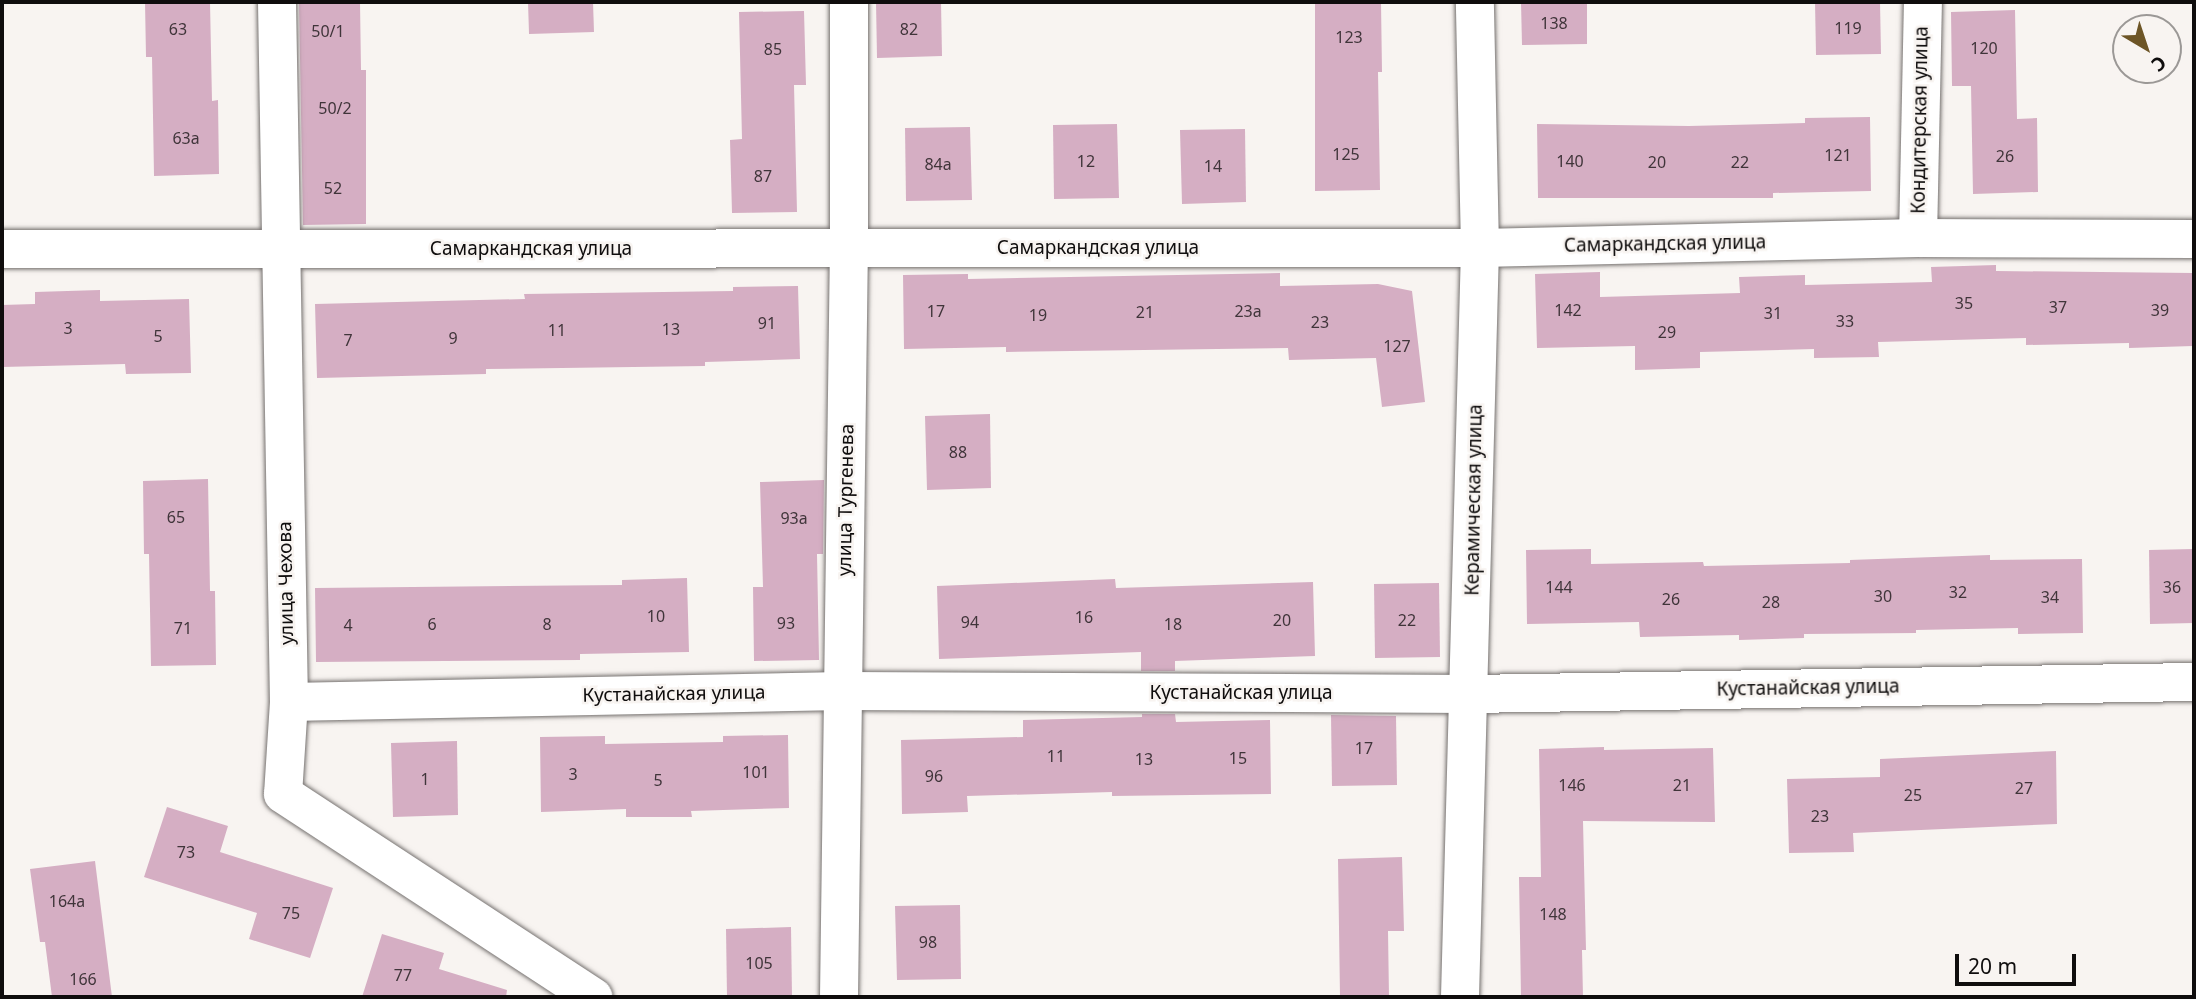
<!DOCTYPE html>
<html>
<head>
<meta charset="utf-8">
<style>
  body { margin:0 }
  #map { position:relative; width:2196px; height:999px; overflow:hidden; background:#f8f4f1; font-family:"Noto Sans",sans-serif }
  div>[style] { position:absolute }
  .building>* { inset:0; background:#d5aec3 }
  .roads { filter:drop-shadow(0 0 2px #767270) drop-shadow(0 0 2px #767270) }
  .minor>* { height:38px; margin:-19px; padding:0 19px; transform-origin:19px; border-radius:19px; background:#fff }
  span { translate:-50% -50%; white-space:nowrap; text-align:center; line-height:1.15; -webkit-text-stroke:5px #f8f4f1; paint-order:stroke }
  .number-label { font-size:16px; color:#40353a }
  .number-label span { -webkit-text-stroke-width:0 }
  .street-label { font-size:19px; color:#0f0d0d }
  .frame { position:absolute; inset:0; border:4px solid #0f0d0d; pointer-events:none }
  .north { position:absolute; left:2112px; top:14px; width:70px; height:70px; box-sizing:border-box; background:#f8f4f1; border:2px solid #9b9896; border-radius:50%; rotate:141deg; font-size:19px; font-weight:700; line-height:28px; text-align:center; color:#0f0d0d }
  .north::after { content:''; display:block; margin:auto; width:24px; height:32px; background:#6d5526; clip-path:polygon(50% 0,100% 100%,50% 72%,0 100%) }
  .scale { position:absolute; left:1955px; top:954px; width:121px; height:32px; box-sizing:border-box; border:4px solid #0f0d0d; border-top:0; padding-left:9px; font-size:21px; line-height:24px; white-space:nowrap; color:#0f0d0d; -webkit-text-stroke:5px #f8f4f1; paint-order:stroke }
</style>
</head>
<body>
<div id="map">
  <div class="building">
    <i style="clip-path:polygon(145px 2px,210px 2px,212px 101px,218px 100px,219px 174px,154px 176px,152px 57px,146px 57px)"></i>
    <i style="clip-path:polygon(299px 2px,360px 2px,361px 70px,366px 70px,366px 224px,303px 225px)"></i>
    <i style="clip-path:polygon(528px 2px,593px 2px,594px 32px,529px 34px)"></i>
    <i style="clip-path:polygon(876px 2px,941px 2px,942px 56px,877px 58px)"></i>
    <i style="clip-path:polygon(1315px 2px,1381px 2px,1382px 72px,1378px 72px,1380px 190px,1315px 191px)"></i>
    <i style="clip-path:polygon(1521px 2px,1587px 2px,1587px 44px,1522px 45px)"></i>
    <i style="clip-path:polygon(1815px 2px,1880px 2px,1881px 54px,1816px 55px)"></i>
    <i style="clip-path:polygon(2015px 10px,2017px 119px,2037px 118px,2038px 192px,1973px 194px,1971px 86px,1952px 86px,1951px 12px)"></i>
    <i style="clip-path:polygon(804px 11px,806px 85px,794px 85px,797px 212px,732px 213px,730px 140px,742px 139px,739px 12px)"></i>
    <i style="clip-path:polygon(1870px 117px,1871px 191px,1773px 193px,1773px 198px,1538px 198px,1537px 124px,1689px 126px,1805px 123px,1805px 118px)"></i>
    <i style="clip-path:polygon(1117px 124px,1119px 198px,1054px 199px,1053px 125px)"></i>
    <i style="clip-path:polygon(970px 127px,972px 200px,906px 201px,905px 128px)"></i>
    <i style="clip-path:polygon(1245px 129px,1246px 202px,1182px 204px,1180px 130px)"></i>
    <i style="clip-path:polygon(1996px 265px,1996px 271px,2193px 273px,2193px 346px,2129px 348px,2129px 343px,2026px 345px,2026px 338px,1878px 342px,1879px 357px,1814px 358px,1814px 349px,1700px 352px,1700px 368px,1635px 370px,1635px 346px,1537px 348px,1535px 274px,1600px 272px,1600px 297px,1740px 293px,1739px 277px,1805px 275px,1805px 285px,1932px 282px,1931px 267px)"></i>
    <i style="clip-path:polygon(1280px 273px,1280px 286px,1378px 284px,1412px 291px,1425px 402px,1382px 407px,1376px 358px,1289px 360px,1288px 348px,1006px 352px,1006px 347px,904px 349px,903px 275px,968px 274px,968px 279px)"></i>
    <i style="clip-path:polygon(798px 286px,800px 359px,705px 362px,705px 366px,486px 369px,486px 374px,317px 378px,315px 304px,525px 299px,524px 294px,733px 291px,733px 287px)"></i>
    <i style="clip-path:polygon(100px 290px,100px 301px,189px 299px,191px 373px,126px 374px,125px 364px,2px 367px,2px 305px,35px 304px,35px 292px)"></i>
    <i style="clip-path:polygon(990px 414px,991px 488px,927px 490px,925px 416px)"></i>
    <i style="clip-path:polygon(208px 479px,210px 591px,215px 591px,216px 665px,151px 666px,149px 554px,144px 554px,143px 481px)"></i>
    <i style="clip-path:polygon(824px 480px,823px 554px,817px 554px,819px 660px,754px 661px,753px 587px,763px 587px,760px 482px)"></i>
    <i style="clip-path:polygon(1591px 549px,1591px 564px,1703px 562px,1704px 566px,1850px 563px,1850px 560px,1990px 555px,1990px 560px,2082px 559px,2083px 633px,2018px 634px,2018px 628px,1916px 630px,1916px 633px,1804px 634px,1804px 638px,1739px 640px,1739px 635px,1640px 637px,1639px 622px,1527px 624px,1526px 550px)"></i>
    <i style="clip-path:polygon(2194px 549px,2194px 623px,2150px 624px,2149px 550px)"></i>
    <i style="clip-path:polygon(687px 578px,689px 652px,580px 654px,580px 660px,316px 662px,315px 588px,622px 585px,622px 580px)"></i>
    <i style="clip-path:polygon(1115px 579px,1116px 588px,1313px 582px,1315px 656px,1175px 661px,1175px 671px,1141px 671px,1141px 652px,939px 659px,937px 586px)"></i>
    <i style="clip-path:polygon(1439px 583px,1440px 657px,1375px 658px,1374px 584px)"></i>
    <i style="clip-path:polygon(1142px 714px,1175px 714px,1176px 722px,1270px 720px,1271px 794px,1112px 796px,1112px 792px,967px 796px,968px 812px,902px 814px,901px 740px,1023px 737px,1023px 720px,1142px 717px)"></i>
    <i style="clip-path:polygon(1331px 715px,1396px 716px,1397px 785px,1332px 786px)"></i>
    <i style="clip-path:polygon(788px 735px,789px 808px,691px 811px,692px 817px,626px 817px,626px 809px,541px 812px,540px 737px,605px 736px,605px 744px,723px 742px,723px 736px)"></i>
    <i style="clip-path:polygon(457px 741px,458px 815px,393px 817px,391px 743px)"></i>
    <i style="clip-path:polygon(1604px 747px,1604px 750px,1713px 748px,1715px 822px,1583px 821px,1586px 950px,1582px 950px,1583px 997px,1521px 997px,1519px 877px,1541px 877px,1539px 749px)"></i>
    <i style="clip-path:polygon(2056px 751px,2057px 824px,1853px 833px,1854px 852px,1789px 853px,1787px 779px,1880px 777px,1880px 759px)"></i>
    <i style="clip-path:polygon(167px 807px,228px 826px,220px 852px,333px 888px,310px 958px,249px 939px,257px 913px,144px 877px)"></i>
    <i style="clip-path:polygon(1402px 857px,1404px 931px,1388px 931px,1389px 997px,1340px 997px,1338px 859px)"></i>
    <i style="clip-path:polygon(95px 861px,112px 997px,52px 997px,45px 942px,40px 942px,30px 869px)"></i>
    <i style="clip-path:polygon(960px 905px,961px 979px,897px 980px,895px 906px)"></i>
    <i style="clip-path:polygon(791px 927px,792px 997px,727px 997px,726px 929px)"></i>
    <i style="clip-path:polygon(382px 934px,444px 953px,439px 969px,507px 990px,506px 997px,362px 997px)"></i>
  </div>
  <div class="roads">
    <div class="minor">
      <i style="left:277px;top:2px;width:700px;rotate:89.02deg"></i>
      <i style="left:289px;top:702px;width:92px;rotate:93.7deg"></i>
      <i style="left:283px;top:794px;width:371px;rotate:33.2deg"></i>
      <i style="left:1918px;top:238px;width:236px;rotate:-88.8deg"></i>
      <i style="left:2px;top:249px;width:1478px;rotate:-0.04deg"></i>
      <i style="left:1480px;top:248px;width:438px;rotate:-1.3deg"></i>
      <i style="left:1918px;top:238px;width:276px;rotate:0.2deg"></i>
      <i style="left:289px;top:702px;width:554px;rotate:-1.14deg"></i>
      <i style="left:843px;top:691px;width:627px;rotate:0.27deg"></i>
      <i style="left:1470px;top:694px;width:724px;rotate:-0.95deg"></i>
      <i style="left:839px;top:997px;width:749px;rotate:-89.24deg"></i>
      <i style="left:849px;top:248px;width:246px;rotate:-90deg"></i>
      <i style="left:1460px;top:997px;width:749px;rotate:-88.47deg"></i>
      <i style="left:1480px;top:248px;width:246px;rotate:-91.2deg"></i>
    </div>
  </div>
  <div class="number-label">
    <span style="left:1554px;top:23px">138</span>
    <span style="left:1848px;top:28px">119</span>
    <span style="left:178px;top:29px">63</span>
    <span style="left:909px;top:29px">82</span>
    <span style="left:328px;top:31px">50/1</span>
    <span style="left:1349px;top:37px">123</span>
    <span style="left:1984px;top:48px">120</span>
    <span style="left:773px;top:49px">85</span>
    <span style="left:335px;top:108px">50/2</span>
    <span style="left:186px;top:138px">63а</span>
    <span style="left:1346px;top:154px">125</span>
    <span style="left:1838px;top:155px">121</span>
    <span style="left:2005px;top:156px">26</span>
    <span style="left:1086px;top:161px">12</span>
    <span style="left:1570px;top:161px">140</span>
    <span style="left:1657px;top:162px">20</span>
    <span style="left:1740px;top:162px">22</span>
    <span style="left:938px;top:164px">84а</span>
    <span style="left:1213px;top:166px">14</span>
    <span style="left:763px;top:176px">87</span>
    <span style="left:333px;top:188px">52</span>
    <span style="left:1964px;top:303px">35</span>
    <span style="left:2058px;top:307px">37</span>
    <span style="left:1568px;top:310px">142</span>
    <span style="left:2160px;top:310px">39</span>
    <span style="left:936px;top:311px">17</span>
    <span style="left:1248px;top:311px">23а</span>
    <span style="left:1145px;top:312px">21</span>
    <span style="left:1773px;top:313px">31</span>
    <span style="left:1038px;top:315px">19</span>
    <span style="left:1845px;top:321px">33</span>
    <span style="left:1320px;top:322px">23</span>
    <span style="left:767px;top:323px">91</span>
    <span style="left:68px;top:328px">3</span>
    <span style="left:671px;top:329px">13</span>
    <span style="left:557px;top:330px">11</span>
    <span style="left:1667px;top:332px">29</span>
    <span style="left:158px;top:336px">5</span>
    <span style="left:453px;top:338px">9</span>
    <span style="left:348px;top:340px">7</span>
    <span style="left:1397px;top:346px">127</span>
    <span style="left:958px;top:452px">88</span>
    <span style="left:176px;top:517px">65</span>
    <span style="left:794px;top:518px">93а</span>
    <span style="left:1559px;top:587px">144</span>
    <span style="left:2172px;top:587px">36</span>
    <span style="left:1958px;top:592px">32</span>
    <span style="left:1883px;top:596px">30</span>
    <span style="left:2050px;top:597px">34</span>
    <span style="left:1671px;top:599px">26</span>
    <span style="left:1771px;top:602px">28</span>
    <span style="left:656px;top:616px">10</span>
    <span style="left:1084px;top:617px">16</span>
    <span style="left:1282px;top:620px">20</span>
    <span style="left:1407px;top:620px">22</span>
    <span style="left:970px;top:622px">94</span>
    <span style="left:786px;top:623px">93</span>
    <span style="left:432px;top:624px">6</span>
    <span style="left:547px;top:624px">8</span>
    <span style="left:1173px;top:624px">18</span>
    <span style="left:348px;top:625px">4</span>
    <span style="left:183px;top:628px">71</span>
    <span style="left:1364px;top:748px">17</span>
    <span style="left:1056px;top:756px">11</span>
    <span style="left:1238px;top:758px">15</span>
    <span style="left:1144px;top:759px">13</span>
    <span style="left:756px;top:772px">101</span>
    <span style="left:573px;top:774px">3</span>
    <span style="left:934px;top:776px">96</span>
    <span style="left:425px;top:779px">1</span>
    <span style="left:658px;top:780px">5</span>
    <span style="left:1572px;top:785px">146</span>
    <span style="left:1682px;top:785px">21</span>
    <span style="left:2024px;top:788px">27</span>
    <span style="left:1913px;top:795px">25</span>
    <span style="left:1820px;top:816px">23</span>
    <span style="left:186px;top:852px">73</span>
    <span style="left:67px;top:901px">164а</span>
    <span style="left:291px;top:913px">75</span>
    <span style="left:1553px;top:914px">148</span>
    <span style="left:928px;top:942px">98</span>
    <span style="left:759px;top:963px">105</span>
    <span style="left:403px;top:975px">77</span>
    <span style="left:83px;top:979px">166</span>
  </div>
  <div class="street-label">
    <span style="left:1920px;top:120px;rotate:-89deg">Кондитерская улица</span>
    <span style="left:1665px;top:244px;rotate:-1deg">Самаркандская улица</span>
    <span style="left:1098px;top:248px">Самаркандская улица</span>
    <span style="left:531px;top:249px">Самаркандская улица</span>
    <span style="left:846px;top:500px;rotate:-89deg">улица Тургенева</span>
    <span style="left:1474px;top:500px;rotate:-89deg">Керамическая улица</span>
    <span style="left:286px;top:583px;rotate:-91deg">улица Чехова</span>
    <span style="left:1808px;top:688px;rotate:-1deg">Кустанайская улица</span>
    <span style="left:1241px;top:693px">Кустанайская улица</span>
    <span style="left:674px;top:694px;rotate:-1deg">Кустанайская улица</span>
  </div>
  <div class="frame"></div>
  <div class="north">С</div>
  <div class="scale">20 m</div>
</div>
</body>
</html>
